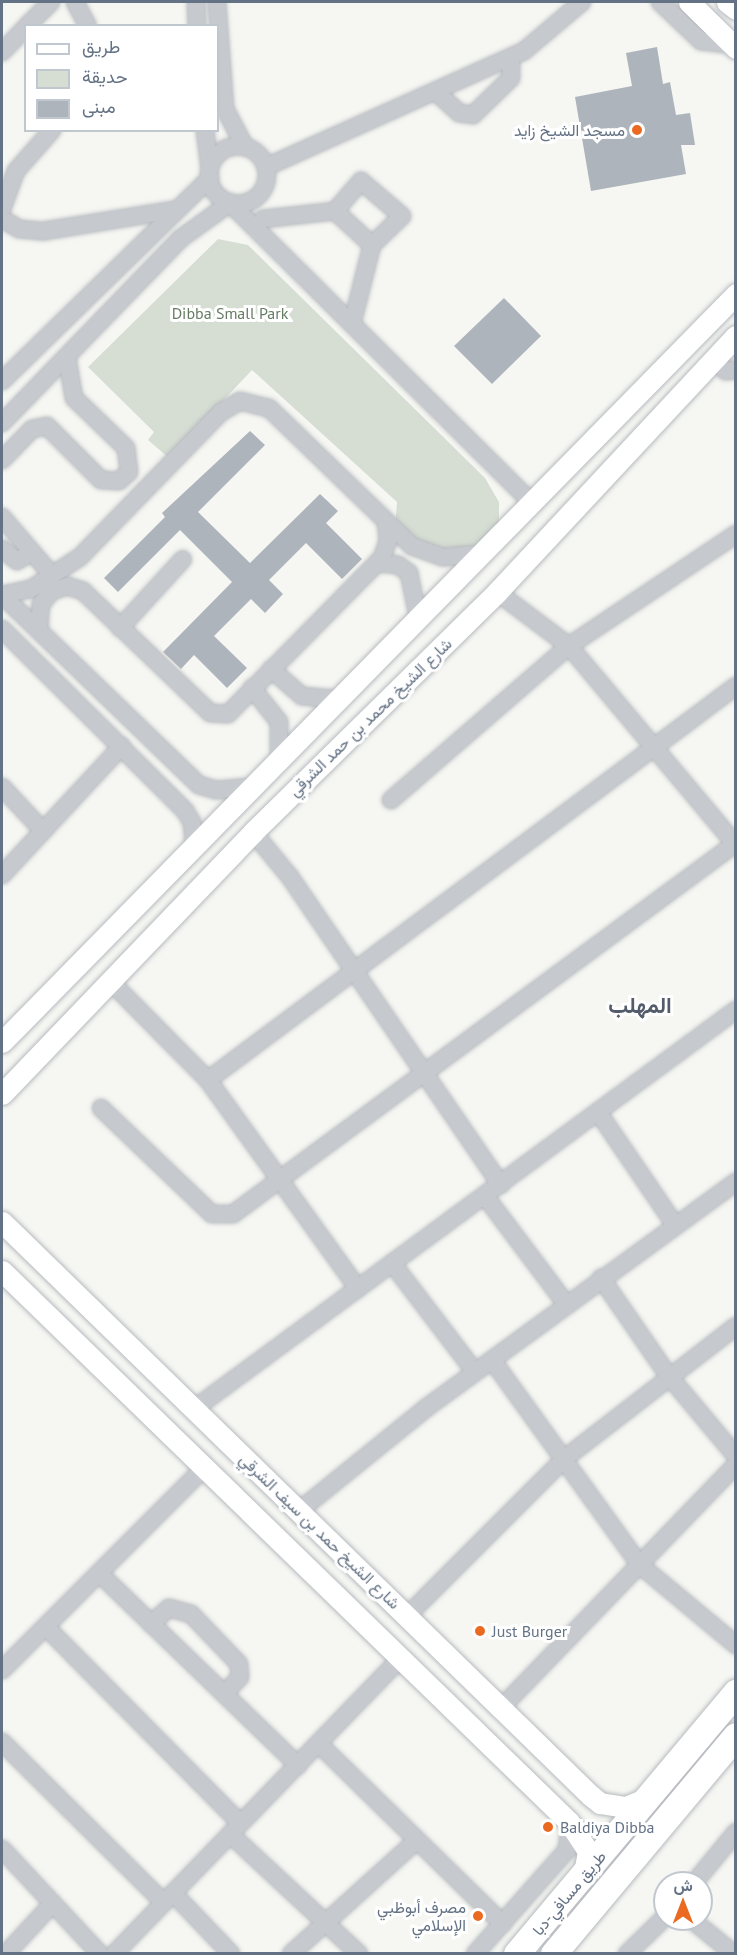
<!DOCTYPE html>
<html>
<head>
<meta charset="utf-8">
<style>
  body { margin:0 }
  #map { position:relative; width:737px; height:1955px; overflow:hidden; background:#f6f7f3; font-family:"PT Sans",Vazirmatn,sans-serif }
  div>[style] { position:absolute }
  .green>* { inset:0; background:#d6ded4 }
  .building>* { inset:0; background:#aeb4bb }
  .roads { filter:drop-shadow(0 0 2px #b7babf) drop-shadow(0 0 2px #b7babf) }
  .minor>* { height:16px; margin:-8px; padding:0 8px; transform-origin:8px; border-radius:8px; background:#c6c9cd }
  .minor>.ring { margin:-8px; padding:0; box-sizing:content-box; background:none; border:16px solid #c6c9cd; border-radius:50% }
  .major>* { height:21px; margin:-10.5px; padding:0 10.5px; transform-origin:10.5px; border-radius:10.5px; background:#fff }
  .highway>* { height:26px; margin:-13px; padding:0 13px; transform-origin:13px; border-radius:13px; background:#fff }
  .dots>* { width:16px; height:16px; translate:-50% -50%; box-sizing:border-box; border:3px solid #fff; border-radius:50% }
  span { translate:-50% -50%; white-space:nowrap; text-align:center; line-height:1.15; -webkit-text-stroke:6px #fff; paint-order:stroke }
  .poi-label { font-size:16px; color:#647285 }
  .right { translate:-100% -50%; text-align:right }
  .left { translate:0 -50%; text-align:left }
  .park-label { font-size:16px; color:#657c63 }
  .street-label { font-size:16px; color:#647285 }
  .district-label { font-size:22px; color:#525c6a; font-weight:700 }
  .frame { position:absolute; inset:0; border:3px solid #647285; pointer-events:none }
  .legend { position:absolute; left:24px; top:24px; width:195px; height:108px; box-sizing:border-box; background:#fff; border:2px solid #c1c7ce; margin:0; padding:8px 10px; list-style:none; font-size:18px; color:#647285 }
  .legend li { display:flex; align-items:center; gap:12px; height:30px }
  .legend b { width:30px; border:2px solid #c1c7ce }
  .north { position:absolute; left:653px; top:1871px; width:60px; height:60px; box-sizing:border-box; background:#fff; border:2px solid #c1c7ce; border-radius:50%; rotate:0deg; font-size:16px; font-weight:700; line-height:24px; text-align:center; color:#647285 }
  .north::after { content:''; display:block; margin:auto; width:21px; height:27px; background:#e96a20; clip-path:polygon(50% 0,100% 100%,50% 72%,0 100%) }
</style>
</head>
<body>
<div id="map">
  <div class="green">
    <i style="clip-path:polygon(218px 239px,248px 245px,485px 478px,499px 502px,499px 522px,481px 542px,459px 556px,424px 552px,395px 528px,397px 502px,252px 370px,169px 458px,148px 440px,154px 432px,88px 367px)"></i>
  </div>
  <div class="building">
    <i style="clip-path:polygon(657px 47px,663px 84px,670px 82px,676px 115px,690px 113px,695px 145px,681px 145px,686px 174px,591px 191px,575px 97px,632px 86px,626px 53px)"></i>
    <i style="clip-path:polygon(504px 298px,541px 336px,492px 384px,454px 346px)"></i>
    <i style="clip-path:polygon(250px 431px,265px 445px,198px 512px,250px 563px,320px 494px,338px 511px,326px 523px,362px 559px,342px 579px,306px 543px,269px 580px,283px 594px,265px 613px,251px 599px,214px 636px,247px 668px,227px 688px,194px 655px,181px 669px,163px 652px,232px 582px,180px 530px,118px 592px,104px 578px,165px 517px,162px 513px)"></i>
  </div>
  <div class="roads">
    <div class="minor">
      <i style="left:75px;top:2px;width:27px;rotate:62deg"></i>
      <i style="left:196px;top:2px;width:24px;rotate:88deg"></i>
      <i style="left:217px;top:2px;width:107px;rotate:85.7deg"></i>
      <i style="left:225px;top:109px;width:43px;rotate:62.2deg"></i>
      <i style="left:660px;top:2px;width:57px;rotate:43.6deg"></i>
      <i style="left:701px;top:41px;width:32px;rotate:7deg"></i>
      <i style="left:27px;top:26px;width:34px;rotate:-45deg"></i>
      <i style="left:2px;top:52px;width:35px;rotate:-46deg"></i>
      <i style="left:436px;top:92px;width:31px;rotate:42deg"></i>
      <i style="left:459px;top:113px;width:14px;rotate:8deg"></i>
      <i style="left:473px;top:115px;width:53px;rotate:-44.2deg"></i>
      <i style="left:511px;top:78px;width:20px;rotate:-90deg"></i>
      <i style="left:205px;top:130px;width:40px;rotate:82.9deg"></i>
      <i class="ring" style="left:209px;top:146px;width:42px;height:42px"></i>
      <i style="left:266px;top:167px;width:283px;rotate:-24.2deg"></i>
      <i style="left:524px;top:51px;width:76px;rotate:-40.2deg"></i>
      <i style="left:2px;top:209px;width:40px;rotate:-69.8deg"></i>
      <i style="left:16px;top:171px;width:55px;rotate:-48.7deg"></i>
      <i style="left:335px;top:211px;width:40px;rotate:-49deg"></i>
      <i style="left:361px;top:181px;width:54px;rotate:40.5deg"></i>
      <i style="left:402px;top:216px;width:42px;rotate:136deg"></i>
      <i style="left:2px;top:219px;width:20px;rotate:30deg"></i>
      <i style="left:19px;top:229px;width:25px;rotate:5deg"></i>
      <i style="left:44px;top:231px;width:131px;rotate:-9.2deg"></i>
      <i style="left:263px;top:219px;width:72px;rotate:-6.3deg"></i>
      <i style="left:335px;top:211px;width:50px;rotate:42.6deg"></i>
      <i style="left:372px;top:245px;width:81px;rotate:104.2deg"></i>
      <i style="left:712px;top:359px;width:18px;rotate:41deg"></i>
      <i style="left:726px;top:371px;width:10px;rotate:-6deg"></i>
      <i style="left:2px;top:381px;width:291px;rotate:-44.3deg"></i>
      <i style="left:2px;top:423px;width:256px;rotate:-45.9deg"></i>
      <i style="left:180px;top:239px;width:62px;rotate:-35.8deg"></i>
      <i style="left:230px;top:203px;width:427px;rotate:44.8deg"></i>
      <i style="left:2px;top:460px;width:43px;rotate:-45.9deg"></i>
      <i style="left:32px;top:429px;width:15px;rotate:-11deg"></i>
      <i style="left:47px;top:426px;width:76px;rotate:45deg"></i>
      <i style="left:101px;top:480px;width:18px;rotate:3deg"></i>
      <i style="left:119px;top:481px;width:13px;rotate:-42deg"></i>
      <i style="left:129px;top:472px;width:24px;rotate:-97deg"></i>
      <i style="left:126px;top:448px;width:72px;rotate:-136.1deg"></i>
      <i style="left:74px;top:398px;width:42px;rotate:-99.7deg"></i>
      <i style="left:2px;top:517px;width:46px;rotate:49.4deg"></i>
      <i style="left:32px;top:552px;width:17px;rotate:149deg"></i>
      <i style="left:17px;top:561px;width:19px;rotate:-141deg"></i>
      <i style="left:32px;top:552px;width:30px;rotate:49deg"></i>
      <i style="left:377px;top:563px;width:21px;rotate:5deg"></i>
      <i style="left:398px;top:565px;width:14px;rotate:36deg"></i>
      <i style="left:409px;top:573px;width:45px;rotate:78.4deg"></i>
      <i style="left:497px;top:592px;width:90px;rotate:36.9deg"></i>
      <i style="left:569px;top:646px;width:260px;rotate:50deg"></i>
      <i style="left:2px;top:595px;width:30px;rotate:-12deg"></i>
      <i style="left:31px;top:589px;width:59px;rotate:-33.1deg"></i>
      <i style="left:80px;top:557px;width:202px;rotate:-45.8deg"></i>
      <i style="left:221px;top:412px;width:22px;rotate:-30deg"></i>
      <i style="left:240px;top:401px;width:30px;rotate:14deg"></i>
      <i style="left:269px;top:408px;width:199px;rotate:44deg"></i>
      <i style="left:412px;top:546px;width:33px;rotate:20deg"></i>
      <i style="left:443px;top:557px;width:38px;rotate:-5deg"></i>
      <i style="left:2px;top:595px;width:274px;rotate:44deg"></i>
      <i style="left:199px;top:785px;width:18px;rotate:16deg"></i>
      <i style="left:216px;top:790px;width:37px;rotate:-5deg"></i>
      <i style="left:120px;top:628px;width:93px;rotate:-47.6deg"></i>
      <i style="left:2px;top:629px;width:258px;rotate:44.8deg"></i>
      <i style="left:185px;top:811px;width:13px;rotate:58deg"></i>
      <i style="left:192px;top:822px;width:25px;rotate:85deg"></i>
      <i style="left:39px;top:630px;width:26px;rotate:-86deg"></i>
      <i style="left:41px;top:604px;width:17px;rotate:-50deg"></i>
      <i style="left:52px;top:591px;width:16px;rotate:-18deg"></i>
      <i style="left:67px;top:586px;width:17px;rotate:17deg"></i>
      <i style="left:83px;top:591px;width:176px;rotate:43.8deg"></i>
      <i style="left:210px;top:713px;width:18px;rotate:3deg"></i>
      <i style="left:228px;top:714px;width:219px;rotate:-45.4deg"></i>
      <i style="left:382px;top:558px;width:18px;rotate:-71deg"></i>
      <i style="left:388px;top:541px;width:18px;rotate:-96deg"></i>
      <i style="left:271px;top:669px;width:41px;rotate:41.1deg"></i>
      <i style="left:302px;top:696px;width:37px;rotate:5deg"></i>
      <i style="left:252px;top:688px;width:43px;rotate:51.5deg"></i>
      <i style="left:279px;top:722px;width:38px;rotate:90deg"></i>
      <i style="left:2px;top:787px;width:60px;rotate:47deg"></i>
      <i style="left:391px;top:800px;width:235px;rotate:-40.9deg"></i>
      <i style="left:569px;top:646px;width:201px;rotate:-33.8deg"></i>
      <i style="left:253px;top:832px;width:58px;rotate:50.6deg"></i>
      <i style="left:290px;top:877px;width:373px;rotate:55.6deg"></i>
      <i style="left:2px;top:875px;width:176px;rotate:-47.1deg"></i>
      <i style="left:112px;top:983px;width:136px;rotate:45.3deg"></i>
      <i style="left:208px;top:1080px;width:257px;rotate:54.3deg"></i>
      <i style="left:208px;top:1080px;width:659px;rotate:-36.73deg"></i>
      <i style="left:101px;top:1108px;width:153px;rotate:43.7deg"></i>
      <i style="left:212px;top:1214px;width:21px"></i>
      <i style="left:233px;top:1214px;width:625px;rotate:-36.41deg"></i>
      <i style="left:598px;top:1112px;width:137px;rotate:55.7deg"></i>
      <i style="left:485px;top:1196px;width:135px;rotate:53.1deg"></i>
      <i style="left:392px;top:1263px;width:137px;rotate:52.7deg"></i>
      <i style="left:601px;top:1278px;width:118px;rotate:55.4deg"></i>
      <i style="left:668px;top:1375px;width:106px;rotate:50deg"></i>
      <i style="left:492px;top:1360px;width:253px;rotate:54.2deg"></i>
      <i style="left:640px;top:1565px;width:125px;rotate:39.8deg"></i>
      <i style="left:194px;top:1409px;width:673px;rotate:-36.36deg"></i>
      <i style="left:299px;top:1511px;width:164px;rotate:-39deg"></i>
      <i style="left:426px;top:1408px;width:384px;rotate:-36.1deg"></i>
      <i style="left:99px;top:1573px;width:277px;rotate:44deg"></i>
      <i style="left:407px;top:1616px;width:222px;rotate:-45deg"></i>
      <i style="left:564px;top:1459px;width:217px;rotate:-37.7deg"></i>
      <i style="left:151px;top:1624px;width:24px;rotate:-42deg"></i>
      <i style="left:169px;top:1608px;width:23px;rotate:15deg"></i>
      <i style="left:191px;top:1614px;width:69px;rotate:46.2deg"></i>
      <i style="left:239px;top:1664px;width:13px;rotate:86deg"></i>
      <i style="left:240px;top:1677px;width:23px;rotate:133deg"></i>
      <i style="left:46px;top:1627px;width:276px;rotate:45.3deg"></i>
      <i style="left:2px;top:1670px;width:286px;rotate:-45deg"></i>
      <i style="left:501px;top:1708px;width:338px;rotate:-46deg"></i>
      <i style="left:2px;top:1742px;width:228px;rotate:44.8deg"></i>
      <i style="left:319px;top:1744px;width:257px;rotate:44.4deg"></i>
      <i style="left:230px;top:1834px;width:176px;rotate:42.9deg"></i>
      <i style="left:2px;top:1849px;width:144px;rotate:47deg"></i>
      <i style="left:694px;top:1883px;width:66px;rotate:-50.5deg"></i>
      <i style="left:173px;top:1893px;width:84px;rotate:46.4deg"></i>
      <i style="left:691px;top:1919px;width:55px;rotate:39.1deg"></i>
      <i style="left:6px;top:1954px;width:69px;rotate:-47.3deg"></i>
      <i style="left:114px;top:1954px;width:412px;rotate:-45.9deg"></i>
      <i style="left:291px;top:1954px;width:170px;rotate:-42.1deg"></i>
      <i style="left:475px;top:1954px;width:139px;rotate:-48.5deg"></i>
      <i style="left:567px;top:1850px;width:28px;rotate:-84deg"></i>
      <i style="left:627px;top:1954px;width:53px;rotate:-44.2deg"></i>
    </div>
    <div class="major">
      <i style="left:689px;top:2px;width:66px;rotate:44.4deg"></i>
      <i style="left:727px;top:2px;width:11px;rotate:38deg"></i>
      <i style="left:2px;top:1042px;width:1048px;rotate:-45.54deg"></i>
      <i style="left:2px;top:1094px;width:363px;rotate:-46.2deg"></i>
      <i style="left:253px;top:832px;width:342px;rotate:-44.5deg"></i>
      <i style="left:497px;top:592px;width:350px;rotate:-47deg"></i>
      <i style="left:2px;top:1222px;width:821px;rotate:44.26deg"></i>
      <i style="left:590px;top:1795px;width:13px;rotate:39deg"></i>
      <i style="left:600px;top:1803px;width:26px;rotate:9deg"></i>
      <i style="left:626px;top:1807px;width:26px;rotate:-23deg"></i>
      <i style="left:2px;top:1271px;width:791px;rotate:44.18deg"></i>
      <i style="left:569px;top:1822px;width:35px;rotate:57deg"></i>
      <i style="left:588px;top:1851px;width:23px;rotate:100deg"></i>
    </div>
    <div class="highway">
      <i style="left:517px;top:1954px;width:341px;rotate:-50deg"></i>
      <i style="left:554px;top:1954px;width:284px;rotate:-50.1deg"></i>
    </div>
  </div>
  <div class="dots">
    <i style="left:637px;top:130px;background:#e96a20"></i>
    <i style="left:480px;top:1631px;background:#e96a20"></i>
    <i style="left:548px;top:1827px;background:#e96a20"></i>
    <i style="left:478px;top:1916px;background:#e96a20"></i>
  </div>
  <div class="poi-label">
    <span class="right" style="left:625px;top:130px">مسجد الشيخ زايد</span>
    <span class="left" style="left:492px;top:1631px">Just Burger</span>
    <span class="left" style="left:560px;top:1827px">Baldiya Dibba</span>
    <span class="right" style="left:466px;top:1916px">مصرف أبوظبي<br>الإسلامي</span>
  </div>
  <div class="park-label">
    <span style="left:230px;top:313px">Dibba Small Park</span>
  </div>
  <div class="street-label">
    <span style="left:370px;top:717px;rotate:-44deg">شارع الشيخ محمد بن حمد الشرقي</span>
    <span style="left:320px;top:1531px;rotate:44deg">شارع الشيخ حمد بن سيف الشرقي</span>
    <span style="left:569px;top:1893px;rotate:-50deg">طريق مسافي-دبا</span>
  </div>
  <div class="district-label">
    <span style="left:640px;top:1006px">المهلب</span>
  </div>
  <div class="frame"></div>
  <ul class="legend">
  <li><b style="height:8px;background:#fff"></b>طريق</li>
  <li><b style="height:16px;background:#d6ded4"></b>حديقة</li>
  <li><b style="height:16px;background:#aeb4bb"></b>مبنى</li>
  </ul>
  <div class="north">ش</div>
</div>
</body>
</html>
